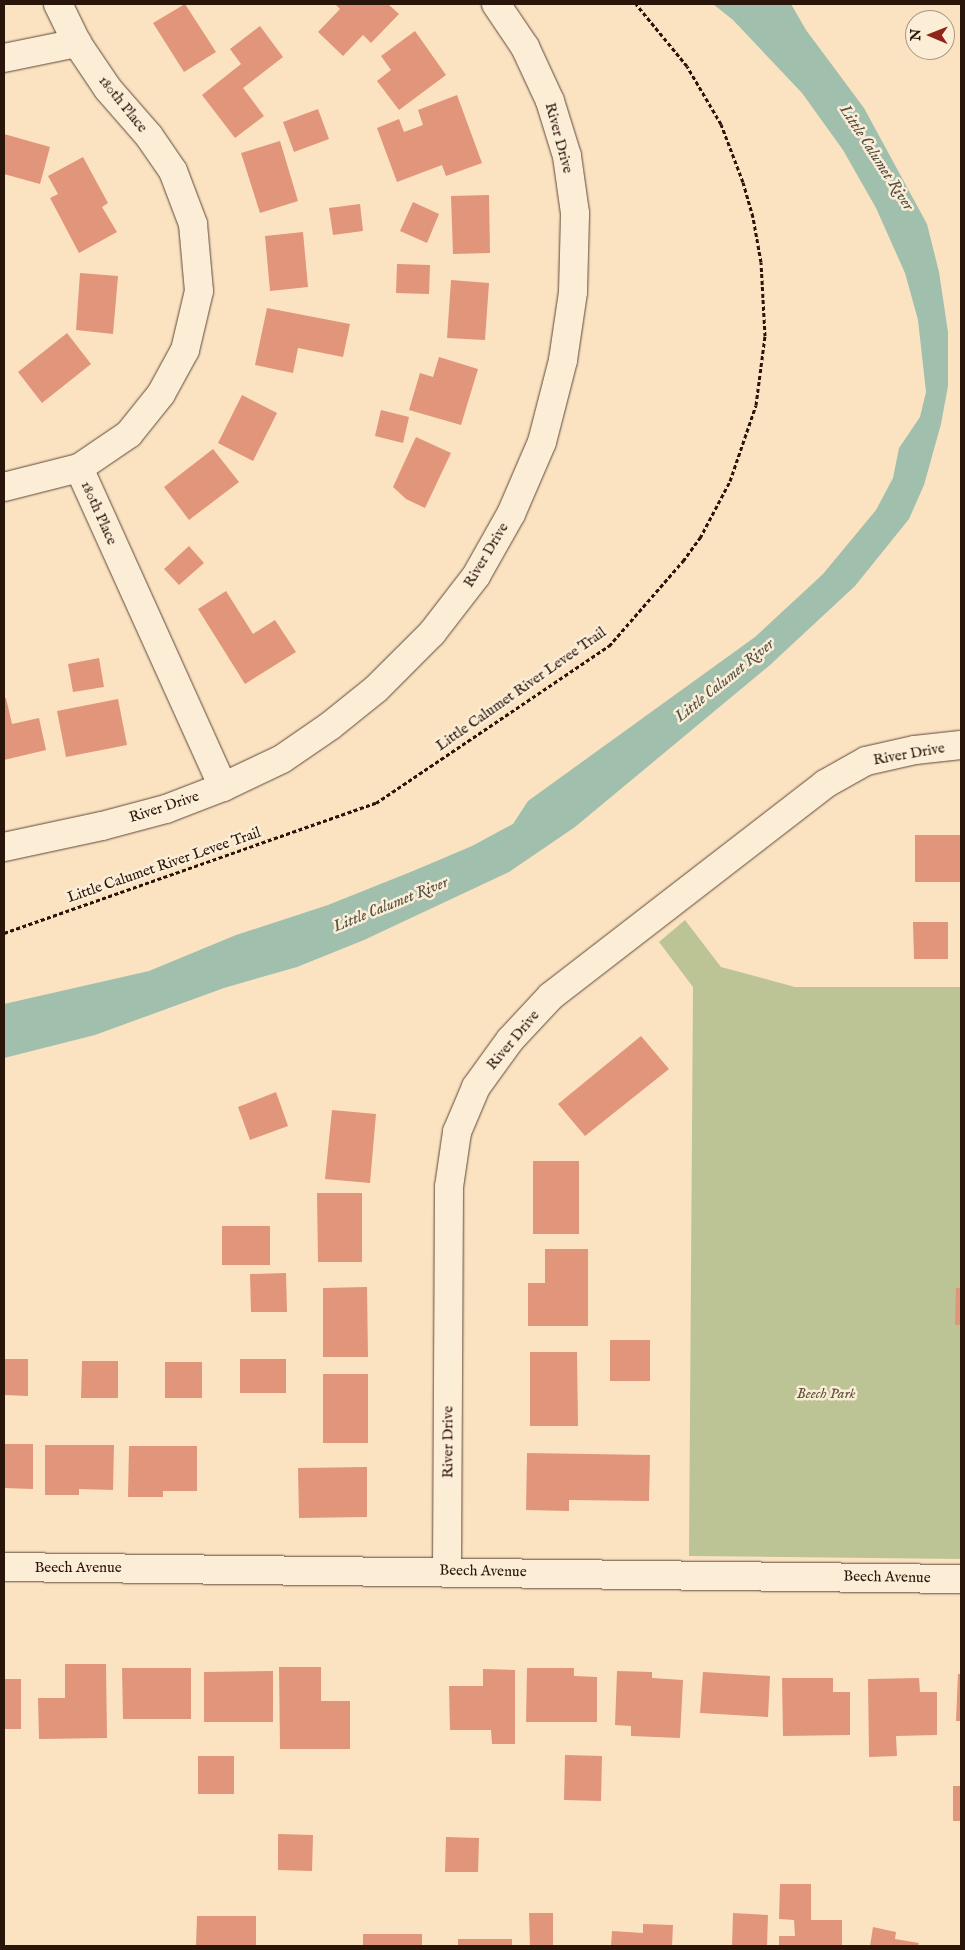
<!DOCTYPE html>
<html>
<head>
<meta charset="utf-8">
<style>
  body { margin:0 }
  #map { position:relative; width:965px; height:1950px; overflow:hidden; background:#fbe3c2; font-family:"IM FELL English",serif }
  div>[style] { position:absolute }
  .green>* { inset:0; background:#bcc495 }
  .water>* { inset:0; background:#a0bfac }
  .building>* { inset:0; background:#e1957a }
  .path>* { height:3px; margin-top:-1.5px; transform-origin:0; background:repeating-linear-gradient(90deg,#29150a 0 4px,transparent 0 6.5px) }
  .roads { filter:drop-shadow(0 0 1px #5e4838) drop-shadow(0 0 1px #5e4838) }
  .street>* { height:28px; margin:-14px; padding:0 14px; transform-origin:14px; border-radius:14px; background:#fcedd7 }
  span { translate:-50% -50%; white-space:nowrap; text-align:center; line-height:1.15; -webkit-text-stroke:5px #fcedd7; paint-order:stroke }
  .street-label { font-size:15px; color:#29150a }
  .park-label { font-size:15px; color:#5c523b; font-style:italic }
  .water-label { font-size:16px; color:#535043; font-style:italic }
  .frame { position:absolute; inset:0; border:5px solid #29150a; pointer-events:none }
  .north { position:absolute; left:905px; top:10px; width:50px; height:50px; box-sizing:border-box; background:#fcedd7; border:1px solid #a89785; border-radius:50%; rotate:271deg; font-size:14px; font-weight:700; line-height:20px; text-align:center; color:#29150a }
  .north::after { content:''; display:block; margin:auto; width:18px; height:22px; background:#8f2418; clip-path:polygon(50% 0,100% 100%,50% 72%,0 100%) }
</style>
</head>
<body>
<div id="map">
  <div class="green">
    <i style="clip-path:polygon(685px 920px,721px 967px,795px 987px,961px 987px,961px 1559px,689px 1556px,693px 987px,659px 942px)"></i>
  </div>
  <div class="water">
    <i style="clip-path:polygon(713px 4px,791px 4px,806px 30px,864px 108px,927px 224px,939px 272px,948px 332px,948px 386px,941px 424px,924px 485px,909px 519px,855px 586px,770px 665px,575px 827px,509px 872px,364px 940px,297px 967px,224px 988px,95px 1035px,4px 1058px,4px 1004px,149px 971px,236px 935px,328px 905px,413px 871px,472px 846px,513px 824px,528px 801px,755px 637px,823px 574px,876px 510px,893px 478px,899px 448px,920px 417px,926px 392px,918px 320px,905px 273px,876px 208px,843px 150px,802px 93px,733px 20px)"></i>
  </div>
  <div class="building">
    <i style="clip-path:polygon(185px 4px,216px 52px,184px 72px,153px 23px)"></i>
    <i style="clip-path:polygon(335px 4px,388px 4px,399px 14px,371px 43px,363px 35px,343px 56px,318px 32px,340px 9px)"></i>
    <i style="clip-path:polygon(260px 26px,283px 57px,243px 88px,264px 116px,235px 138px,202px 95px,241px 64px,230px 49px)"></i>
    <i style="clip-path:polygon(415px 31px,446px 75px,399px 110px,377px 81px,391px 70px,381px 56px)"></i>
    <i style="clip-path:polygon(457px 95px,482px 163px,446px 176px,442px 165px,397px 182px,377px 128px,399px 119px,404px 132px,423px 125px,418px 110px)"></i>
    <i style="clip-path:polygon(318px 109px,329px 139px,294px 152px,283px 122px)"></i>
    <i style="clip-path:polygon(4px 134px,50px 147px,40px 184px,4px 174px)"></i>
    <i style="clip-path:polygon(280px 141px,298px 201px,260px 213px,241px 153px)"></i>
    <i style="clip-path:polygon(83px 157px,108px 203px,102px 207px,117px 232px,79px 253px,50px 198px,58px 194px,48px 176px)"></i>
    <i style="clip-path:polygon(489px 195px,490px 253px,453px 254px,451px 196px)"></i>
    <i style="clip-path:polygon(413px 202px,439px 214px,427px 243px,400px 231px)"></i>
    <i style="clip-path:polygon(360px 204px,363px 231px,333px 235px,329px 208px)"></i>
    <i style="clip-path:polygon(303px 232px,308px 287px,270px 291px,265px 236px)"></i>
    <i style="clip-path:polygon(397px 264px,430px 265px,429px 294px,396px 293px)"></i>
    <i style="clip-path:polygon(80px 273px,118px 276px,113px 334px,76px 330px)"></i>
    <i style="clip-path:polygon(451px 280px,489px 283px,485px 340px,447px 338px)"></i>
    <i style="clip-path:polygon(267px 308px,350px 324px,343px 357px,298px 348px,293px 373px,255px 365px)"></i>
    <i style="clip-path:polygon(67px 333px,91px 364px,42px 403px,18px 372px)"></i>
    <i style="clip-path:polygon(439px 357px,478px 369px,461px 425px,409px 410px,420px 373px,433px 377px)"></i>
    <i style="clip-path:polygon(242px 395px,277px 413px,253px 461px,218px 443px)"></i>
    <i style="clip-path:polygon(381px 410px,409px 417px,403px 443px,375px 436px)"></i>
    <i style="clip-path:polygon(416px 437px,451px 453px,425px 508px,406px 499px,393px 487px)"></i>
    <i style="clip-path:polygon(213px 449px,239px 482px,189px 520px,164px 487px)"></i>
    <i style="clip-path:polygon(189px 546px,204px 563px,179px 585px,164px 569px)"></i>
    <i style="clip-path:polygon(226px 591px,253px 634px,275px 620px,296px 652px,245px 684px,198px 609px)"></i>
    <i style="clip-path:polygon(99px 658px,104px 687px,73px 692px,68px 664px)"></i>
    <i style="clip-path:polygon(4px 698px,6px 698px,12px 724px,39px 718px,46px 750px,4px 760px)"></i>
    <i style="clip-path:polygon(118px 699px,127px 745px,66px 757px,57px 711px)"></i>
    <i style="clip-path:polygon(915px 835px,961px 835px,961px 882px,915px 882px)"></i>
    <i style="clip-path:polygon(913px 922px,948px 922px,948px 959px,914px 959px)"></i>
    <i style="clip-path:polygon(641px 1036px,669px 1069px,585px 1136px,558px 1104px)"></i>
    <i style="clip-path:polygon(276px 1092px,288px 1126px,250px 1140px,238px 1107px)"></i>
    <i style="clip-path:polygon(332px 1110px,376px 1114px,370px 1183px,325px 1179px)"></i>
    <i style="clip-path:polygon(533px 1161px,579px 1161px,579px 1234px,533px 1234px)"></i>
    <i style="clip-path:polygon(317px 1193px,362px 1193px,362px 1262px,318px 1262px)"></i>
    <i style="clip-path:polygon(222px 1226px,270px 1226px,270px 1265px,222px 1265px)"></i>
    <i style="clip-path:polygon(545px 1249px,588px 1249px,588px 1326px,528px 1326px,528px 1283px,545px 1283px)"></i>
    <i style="clip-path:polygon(286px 1273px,287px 1312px,251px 1312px,250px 1274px)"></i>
    <i style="clip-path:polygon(367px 1287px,368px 1357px,323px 1357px,323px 1288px)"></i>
    <i style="clip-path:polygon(956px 1288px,961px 1288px,961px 1325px,955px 1325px)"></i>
    <i style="clip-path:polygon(610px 1340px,650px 1340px,650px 1381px,610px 1381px)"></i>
    <i style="clip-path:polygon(530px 1352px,577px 1352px,578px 1426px,530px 1426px)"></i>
    <i style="clip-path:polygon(4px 1359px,28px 1359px,28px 1396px,4px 1395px)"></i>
    <i style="clip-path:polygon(240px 1359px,286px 1359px,286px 1393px,240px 1393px)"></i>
    <i style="clip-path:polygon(82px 1361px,118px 1361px,118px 1398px,81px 1398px)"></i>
    <i style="clip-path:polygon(165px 1362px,202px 1362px,202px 1398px,165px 1398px)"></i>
    <i style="clip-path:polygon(323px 1374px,368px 1374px,368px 1443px,323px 1443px)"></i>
    <i style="clip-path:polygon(4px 1444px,33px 1444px,33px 1489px,4px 1488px)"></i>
    <i style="clip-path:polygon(45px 1445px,114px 1445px,113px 1490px,79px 1489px,79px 1495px,45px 1495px)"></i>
    <i style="clip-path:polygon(129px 1446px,197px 1446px,197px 1491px,163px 1491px,163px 1497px,128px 1497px)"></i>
    <i style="clip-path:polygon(527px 1453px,650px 1455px,649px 1501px,569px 1500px,569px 1511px,526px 1510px)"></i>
    <i style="clip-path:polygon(367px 1467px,367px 1517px,299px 1518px,298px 1468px)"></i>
    <i style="clip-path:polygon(65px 1664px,106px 1664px,107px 1738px,39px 1739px,38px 1698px,65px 1698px)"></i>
    <i style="clip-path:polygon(279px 1667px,321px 1667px,321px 1701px,350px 1701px,350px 1749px,280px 1749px)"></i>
    <i style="clip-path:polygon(122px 1668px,191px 1668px,191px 1719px,123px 1719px)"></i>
    <i style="clip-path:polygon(527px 1668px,574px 1668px,574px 1676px,597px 1677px,597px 1722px,526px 1722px)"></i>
    <i style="clip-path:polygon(483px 1669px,515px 1670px,515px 1744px,492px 1744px,491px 1730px,450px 1730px,449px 1686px,483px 1686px)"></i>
    <i style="clip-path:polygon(273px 1671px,273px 1722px,204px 1722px,204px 1672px)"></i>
    <i style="clip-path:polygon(617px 1671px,652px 1672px,652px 1678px,683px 1680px,680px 1738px,631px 1736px,631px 1726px,615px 1725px)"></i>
    <i style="clip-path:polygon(703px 1672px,770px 1676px,768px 1717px,700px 1713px)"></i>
    <i style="clip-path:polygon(958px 1674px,961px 1674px,961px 1721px,956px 1721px)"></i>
    <i style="clip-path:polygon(782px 1678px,833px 1678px,833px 1692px,850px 1692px,850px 1735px,783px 1736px)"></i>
    <i style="clip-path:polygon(919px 1678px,920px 1692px,937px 1692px,937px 1735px,896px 1736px,897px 1756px,869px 1757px,868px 1679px)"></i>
    <i style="clip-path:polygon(4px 1679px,21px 1679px,21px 1729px,4px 1729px)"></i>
    <i style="clip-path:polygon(565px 1755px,602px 1756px,601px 1801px,564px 1800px)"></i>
    <i style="clip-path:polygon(198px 1756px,234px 1756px,234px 1794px,198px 1794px)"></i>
    <i style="clip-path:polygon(953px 1786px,961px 1786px,961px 1821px,953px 1821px)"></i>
    <i style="clip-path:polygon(278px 1834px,313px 1835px,312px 1871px,278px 1870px)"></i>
    <i style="clip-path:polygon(446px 1837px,479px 1838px,478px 1872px,445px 1872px)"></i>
    <i style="clip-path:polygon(780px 1884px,811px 1884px,811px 1920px,842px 1920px,842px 1946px,779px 1946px,779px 1936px,795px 1936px,794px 1920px,779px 1919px)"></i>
    <i style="clip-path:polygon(529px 1913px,553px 1913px,553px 1946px,530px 1946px)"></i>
    <i style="clip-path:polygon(733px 1913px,768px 1915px,767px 1946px,732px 1946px)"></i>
    <i style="clip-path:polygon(197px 1916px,256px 1916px,256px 1946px,196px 1946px)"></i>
    <i style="clip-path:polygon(643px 1924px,673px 1925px,672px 1946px,611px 1946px,612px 1931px,643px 1933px)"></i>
    <i style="clip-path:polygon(873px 1927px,896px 1932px,895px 1939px,919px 1943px,918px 1946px,870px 1946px)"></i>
    <i style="clip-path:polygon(363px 1934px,422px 1934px,422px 1946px,363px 1946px)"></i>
    <i style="clip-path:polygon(458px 1939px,512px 1939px,512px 1946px,458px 1946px)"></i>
  </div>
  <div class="path">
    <i style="left:4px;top:933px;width:394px;rotate:-19.3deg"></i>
    <i style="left:376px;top:803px;width:281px;rotate:-34deg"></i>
    <i style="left:609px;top:646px;width:113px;rotate:-49deg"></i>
    <i style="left:683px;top:561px;width:29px;rotate:-54deg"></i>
    <i style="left:700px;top:538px;width:64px;rotate:-62.2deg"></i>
    <i style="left:730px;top:481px;width:80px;rotate:-71.1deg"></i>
    <i style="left:756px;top:405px;width:70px;rotate:-82.6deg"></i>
    <i style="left:765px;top:336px;width:74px;rotate:-93.1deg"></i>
    <i style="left:761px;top:262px;width:46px;rotate:-100.1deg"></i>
    <i style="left:753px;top:217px;width:36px;rotate:-106deg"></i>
    <i style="left:743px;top:182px;width:62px;rotate:-110.8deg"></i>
    <i style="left:721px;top:124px;width:67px;rotate:-120.4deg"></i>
    <i style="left:687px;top:66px;width:80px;rotate:-129.4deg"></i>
  </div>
  <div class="roads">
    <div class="street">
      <i style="left:58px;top:4px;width:43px;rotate:64deg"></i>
      <i style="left:77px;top:43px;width:55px;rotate:56deg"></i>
      <i style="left:108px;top:89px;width:62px;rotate:48.9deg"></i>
      <i style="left:149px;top:136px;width:42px;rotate:55.6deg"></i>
      <i style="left:173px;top:171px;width:57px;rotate:69.3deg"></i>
      <i style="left:193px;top:224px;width:67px;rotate:84.9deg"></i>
      <i style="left:199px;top:291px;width:61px;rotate:103.3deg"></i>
      <i style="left:185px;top:350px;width:50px;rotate:118.6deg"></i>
      <i style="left:161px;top:394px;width:51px;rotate:128.7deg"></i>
      <i style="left:129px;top:434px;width:60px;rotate:145.8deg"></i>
      <i style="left:79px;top:468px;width:350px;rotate:65.7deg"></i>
      <i style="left:4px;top:58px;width:75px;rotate:-11.6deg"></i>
      <i style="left:4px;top:487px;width:77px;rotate:-14.2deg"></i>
      <i style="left:4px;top:847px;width:100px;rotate:-12.1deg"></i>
      <i style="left:102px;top:826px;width:66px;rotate:-14.9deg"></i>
      <i style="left:166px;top:809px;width:61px;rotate:-21.1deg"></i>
      <i style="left:223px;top:787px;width:65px;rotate:-25.4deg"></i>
      <i style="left:282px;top:759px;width:58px;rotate:-34.5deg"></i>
      <i style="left:330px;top:726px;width:59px;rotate:-38.8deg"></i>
      <i style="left:376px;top:689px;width:79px;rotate:-45deg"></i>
      <i style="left:432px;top:633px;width:72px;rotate:-52.3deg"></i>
      <i style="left:476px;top:576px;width:71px;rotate:-60.6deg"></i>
      <i style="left:511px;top:514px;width:78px;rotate:-66.7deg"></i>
      <i style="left:542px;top:442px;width:85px;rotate:-75.6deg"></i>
      <i style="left:563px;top:360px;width:69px;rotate:-81.6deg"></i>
      <i style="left:573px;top:292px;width:79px;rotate:-88.5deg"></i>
      <i style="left:575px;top:213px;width:58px;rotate:-98deg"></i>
      <i style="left:567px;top:156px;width:58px;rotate:-107.2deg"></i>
      <i style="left:550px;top:101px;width:60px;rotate:-114.8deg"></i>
      <i style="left:525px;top:47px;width:52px;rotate:-124deg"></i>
      <i style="left:4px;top:1567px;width:957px;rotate:0.72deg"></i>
      <i style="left:447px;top:1571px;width:384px;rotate:-89.7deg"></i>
      <i style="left:449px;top:1187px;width:56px;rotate:-81.7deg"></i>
      <i style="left:457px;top:1132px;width:49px;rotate:-67.1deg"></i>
      <i style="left:476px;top:1087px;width:58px;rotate:-54.1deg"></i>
      <i style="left:510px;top:1040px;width:60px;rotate:-47deg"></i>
      <i style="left:551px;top:996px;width:346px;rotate:-37.7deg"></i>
      <i style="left:825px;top:784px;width:47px;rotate:-29.3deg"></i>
      <i style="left:866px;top:761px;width:50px;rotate:-12.7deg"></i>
      <i style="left:915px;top:750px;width:46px;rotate:-6.2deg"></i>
    </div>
  </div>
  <div class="street-label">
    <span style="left:123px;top:104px;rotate:51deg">180th Place</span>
    <span style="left:559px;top:138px;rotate:75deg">River Drive</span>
    <span style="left:99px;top:513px;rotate:66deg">180th Place</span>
    <span style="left:486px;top:555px;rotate:-59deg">River Drive</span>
    <span style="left:521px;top:689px;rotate:-35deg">Little Calumet River Levee Trail</span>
    <span style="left:909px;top:754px;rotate:-10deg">River Drive</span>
    <span style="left:164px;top:807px;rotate:-18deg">River Drive</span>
    <span style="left:164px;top:865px;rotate:-19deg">Little Calumet River Levee Trail</span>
    <span style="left:513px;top:1040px;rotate:-50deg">River Drive</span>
    <span style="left:448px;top:1442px;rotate:-90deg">River Drive</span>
    <span style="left:78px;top:1568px">Beech Avenue</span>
    <span style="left:483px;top:1571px;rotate:1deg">Beech Avenue</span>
    <span style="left:887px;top:1577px;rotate:1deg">Beech Avenue</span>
  </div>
  <div class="park-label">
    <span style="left:826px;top:1394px">Beech Park</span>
  </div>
  <div class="water-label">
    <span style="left:876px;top:158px;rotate:57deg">Little Calumet River</span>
    <span style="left:725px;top:681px;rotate:-39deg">Little Calumet River</span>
    <span style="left:391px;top:905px;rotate:-22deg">Little Calumet River</span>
  </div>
  <div class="frame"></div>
  <div class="north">N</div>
</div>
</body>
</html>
